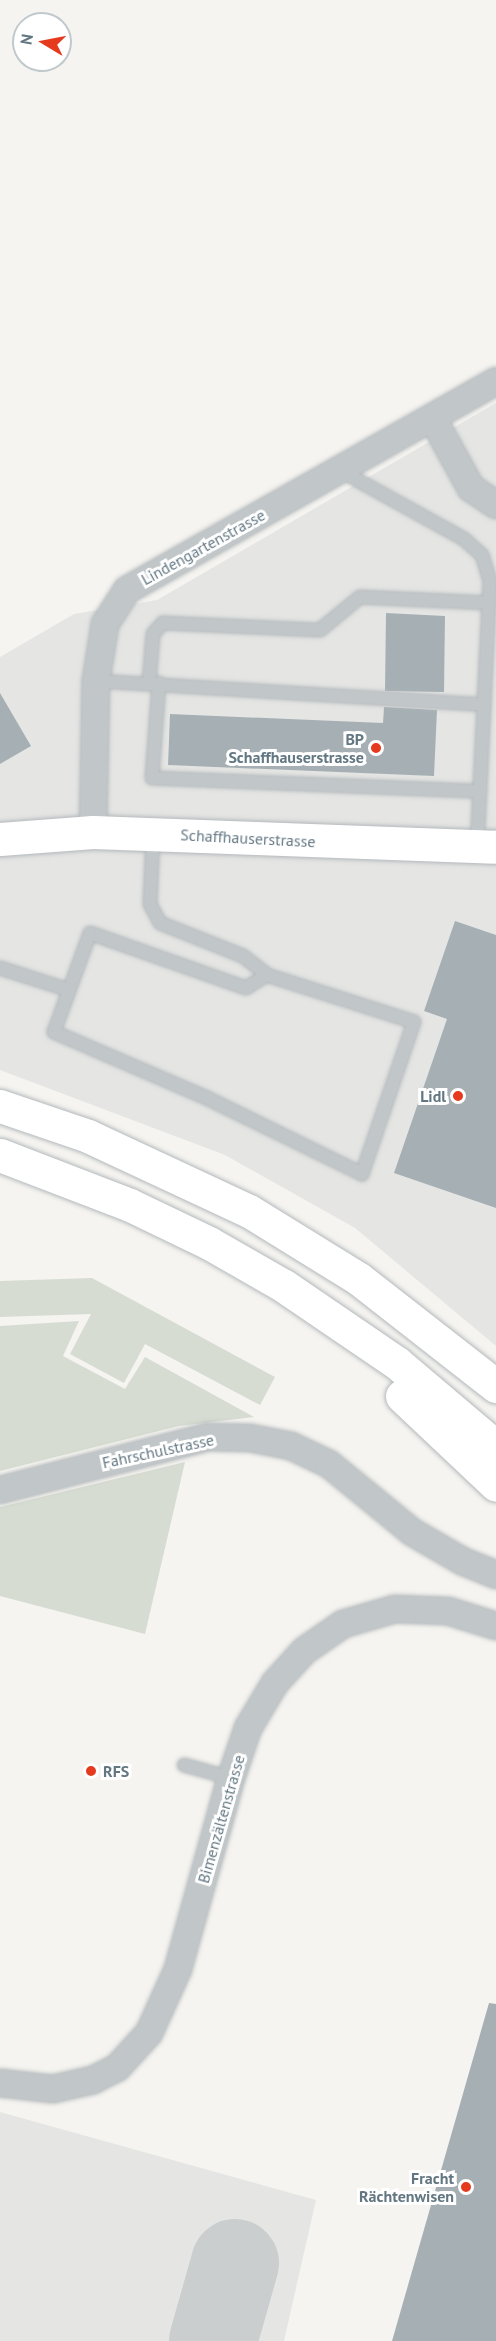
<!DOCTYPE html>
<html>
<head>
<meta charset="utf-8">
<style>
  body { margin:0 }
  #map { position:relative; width:496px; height:2341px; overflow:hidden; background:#f5f4f0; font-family:"PT Sans",sans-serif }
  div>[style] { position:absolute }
  .built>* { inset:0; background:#e5e6e4 }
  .green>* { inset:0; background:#d6dcd1 }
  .taxiway>* { height:88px; margin:-44px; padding:0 44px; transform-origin:44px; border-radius:44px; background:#cacece }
  .building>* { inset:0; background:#a6b0b4 }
  .roads { filter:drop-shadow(0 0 2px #b4b9bc) drop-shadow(0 0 2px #b4b9bc) }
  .lane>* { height:12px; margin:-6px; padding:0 6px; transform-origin:6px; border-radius:6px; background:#c1c6c8 }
  .street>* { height:26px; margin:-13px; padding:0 13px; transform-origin:13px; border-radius:13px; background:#c1c6c8 }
  .primary>* { height:33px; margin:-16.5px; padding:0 16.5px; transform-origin:16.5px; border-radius:16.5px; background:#fff }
  .highway>* { height:33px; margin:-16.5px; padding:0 16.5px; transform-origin:16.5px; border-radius:16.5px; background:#fff }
  .dots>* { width:16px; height:16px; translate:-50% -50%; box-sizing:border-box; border:3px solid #fff; border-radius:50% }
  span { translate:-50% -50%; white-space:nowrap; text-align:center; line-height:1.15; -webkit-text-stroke:6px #fff; paint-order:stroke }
  .street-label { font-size:16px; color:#637782 }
  .poi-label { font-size:16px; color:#637782; font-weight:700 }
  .right { translate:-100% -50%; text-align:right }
  .left { translate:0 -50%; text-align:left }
  .north { position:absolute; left:12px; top:12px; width:60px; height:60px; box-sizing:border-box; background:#fff; border:2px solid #c1c9cd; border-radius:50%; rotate:280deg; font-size:16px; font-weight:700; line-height:24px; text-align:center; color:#637782 }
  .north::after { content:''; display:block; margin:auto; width:21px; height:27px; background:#e63a1f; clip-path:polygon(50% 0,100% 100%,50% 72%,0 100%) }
</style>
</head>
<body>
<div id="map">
  <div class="built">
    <i style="clip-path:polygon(496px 403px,496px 1346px,355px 1228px,225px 1155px,0 1070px,0 657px,74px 614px,157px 600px)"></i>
    <i style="clip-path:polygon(0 2112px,316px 2200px,284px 2341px,0 2341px)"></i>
  </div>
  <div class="green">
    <i style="clip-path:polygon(92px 1278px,275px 1377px,260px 1405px,145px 1344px,124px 1383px,70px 1354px,91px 1314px,0 1317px,0 1281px)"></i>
    <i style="clip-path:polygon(79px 1321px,63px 1356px,125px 1389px,145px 1357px,254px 1417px,179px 1426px,0 1471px,0 1326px)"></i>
    <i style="clip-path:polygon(185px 1462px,145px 1634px,0 1596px,0 1507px)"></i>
  </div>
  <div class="taxiway">
    <i style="left:213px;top:2341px;width:81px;rotate:-74.2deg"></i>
  </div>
  <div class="building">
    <i style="clip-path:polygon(386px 613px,445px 616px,444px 692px,385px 691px)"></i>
    <i style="clip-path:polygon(0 693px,31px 746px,0 764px)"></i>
    <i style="clip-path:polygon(384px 707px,437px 710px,434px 776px,168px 765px,170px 714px,383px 723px)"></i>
    <i style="clip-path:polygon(455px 921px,496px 935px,496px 1208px,394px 1173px,447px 1019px,424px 1011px)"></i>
    <i style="clip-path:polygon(489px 2003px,496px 2004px,496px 2341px,392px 2341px)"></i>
  </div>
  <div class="roads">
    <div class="lane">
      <i style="left:341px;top:471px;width:141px;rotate:28.9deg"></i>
      <i style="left:464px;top:539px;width:24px;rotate:42deg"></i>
      <i style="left:482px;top:555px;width:27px;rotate:73deg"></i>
      <i style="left:490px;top:581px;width:124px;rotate:92.8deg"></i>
      <i style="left:96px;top:681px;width:389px;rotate:3.5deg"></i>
      <i style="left:484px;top:705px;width:141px;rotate:92.8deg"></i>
      <i style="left:149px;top:683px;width:49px;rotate:-85.3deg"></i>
      <i style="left:153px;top:634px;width:15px;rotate:-48deg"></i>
      <i style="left:163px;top:623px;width:157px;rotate:2.6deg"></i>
      <i style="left:320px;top:630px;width:52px;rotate:-39.5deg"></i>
      <i style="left:360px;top:597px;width:129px;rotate:2.7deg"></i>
      <i style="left:159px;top:683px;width:95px;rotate:94.2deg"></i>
      <i style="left:152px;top:778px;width:328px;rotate:2.3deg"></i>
      <i style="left:153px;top:835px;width:69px;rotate:92.5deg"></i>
      <i style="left:150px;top:904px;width:21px;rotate:62deg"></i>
      <i style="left:160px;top:923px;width:89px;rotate:21.7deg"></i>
      <i style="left:243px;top:956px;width:31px;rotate:38deg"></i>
      <i style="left:90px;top:933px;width:165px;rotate:19.4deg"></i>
      <i style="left:246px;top:988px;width:25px;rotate:-32deg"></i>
      <i style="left:267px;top:975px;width:154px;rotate:17.7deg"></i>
      <i style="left:414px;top:1022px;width:161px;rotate:108.9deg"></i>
      <i style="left:362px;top:1174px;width:173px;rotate:-153.9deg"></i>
      <i style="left:207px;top:1098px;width:167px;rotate:-156.7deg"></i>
      <i style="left:54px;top:1032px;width:105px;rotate:-70deg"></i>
      <i style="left:0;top:968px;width:72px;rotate:17.7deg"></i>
      <i style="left:184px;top:1765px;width:49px;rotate:15.5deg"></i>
    </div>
    <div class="street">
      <i style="left:433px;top:419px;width:79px;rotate:61.2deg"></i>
      <i style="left:471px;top:488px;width:30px;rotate:34deg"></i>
      <i style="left:93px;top:832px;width:151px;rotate:-88.9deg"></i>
      <i style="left:96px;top:681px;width:58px;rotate:-81deg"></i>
      <i style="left:105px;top:624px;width:40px;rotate:-57.1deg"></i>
      <i style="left:127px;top:590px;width:424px;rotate:-29.5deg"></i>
      <i style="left:0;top:1490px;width:215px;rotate:-14.3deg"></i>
      <i style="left:208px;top:1437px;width:42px;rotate:1.4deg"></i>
      <i style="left:250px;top:1438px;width:42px;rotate:11deg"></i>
      <i style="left:291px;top:1446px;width:42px;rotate:25.3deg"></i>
      <i style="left:329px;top:1464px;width:107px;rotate:39.3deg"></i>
      <i style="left:412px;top:1532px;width:58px;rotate:30.1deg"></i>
      <i style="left:462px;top:1561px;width:37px;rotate:22deg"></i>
      <i style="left:0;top:2083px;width:53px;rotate:6.5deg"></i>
      <i style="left:53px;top:2089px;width:41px;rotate:-12.7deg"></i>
      <i style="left:93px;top:2080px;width:27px;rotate:-27deg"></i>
      <i style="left:117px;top:2068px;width:47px;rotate:-47.6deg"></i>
      <i style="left:149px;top:2033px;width:70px;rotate:-65.6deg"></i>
      <i style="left:178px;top:1969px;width:198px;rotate:-74.5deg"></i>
      <i style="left:231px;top:1778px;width:53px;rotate:-71.2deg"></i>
      <i style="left:248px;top:1728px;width:52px;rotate:-59deg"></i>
      <i style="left:275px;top:1683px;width:43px;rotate:-47.8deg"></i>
      <i style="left:304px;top:1651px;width:47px;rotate:-34.7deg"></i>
      <i style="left:343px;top:1624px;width:54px;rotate:-16.1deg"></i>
      <i style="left:395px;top:1609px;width:53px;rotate:2.2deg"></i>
      <i style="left:448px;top:1611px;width:50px;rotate:17.4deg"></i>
    </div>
    <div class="primary">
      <i style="left:0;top:839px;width:93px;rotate:-4.3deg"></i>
      <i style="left:93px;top:832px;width:403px;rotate:2.1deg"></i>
    </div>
    <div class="highway">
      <i style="left:0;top:1106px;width:93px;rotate:18.8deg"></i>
      <i style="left:88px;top:1136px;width:178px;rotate:25deg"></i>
      <i style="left:249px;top:1211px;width:129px;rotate:31.7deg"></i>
      <i style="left:359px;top:1279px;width:174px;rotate:38deg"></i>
      <i style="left:0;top:1155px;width:139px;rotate:21deg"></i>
      <i style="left:130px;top:1205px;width:88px;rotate:25.7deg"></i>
      <i style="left:209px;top:1243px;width:86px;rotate:29.8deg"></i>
      <i style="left:284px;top:1286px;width:137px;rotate:34.3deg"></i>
      <i style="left:397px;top:1363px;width:130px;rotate:40.3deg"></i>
      <i style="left:402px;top:1396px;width:129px;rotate:43.4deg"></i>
    </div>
  </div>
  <div class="dots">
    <i style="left:376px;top:748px;background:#e63a1f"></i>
    <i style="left:458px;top:1096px;background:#e63a1f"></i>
    <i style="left:91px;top:1771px;background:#e63a1f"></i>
    <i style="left:466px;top:2187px;background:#e63a1f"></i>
  </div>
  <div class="street-label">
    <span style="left:203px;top:547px;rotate:-29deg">Lindengartenstrasse</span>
    <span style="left:248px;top:838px;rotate:3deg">Schaffhauserstrasse</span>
    <span style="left:158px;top:1451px;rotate:-12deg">Fahrschulstrasse</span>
    <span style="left:221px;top:1819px;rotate:-74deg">Bimenzältenstrasse</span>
  </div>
  <div class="poi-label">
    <span class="right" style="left:364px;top:748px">BP<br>Schaffhauserstrasse</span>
    <span class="right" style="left:446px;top:1096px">Lidl</span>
    <span class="left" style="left:103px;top:1771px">RFS</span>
    <span class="right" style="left:454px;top:2187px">Fracht<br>Rächtenwisen</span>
  </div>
  <div class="north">N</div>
</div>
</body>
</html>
